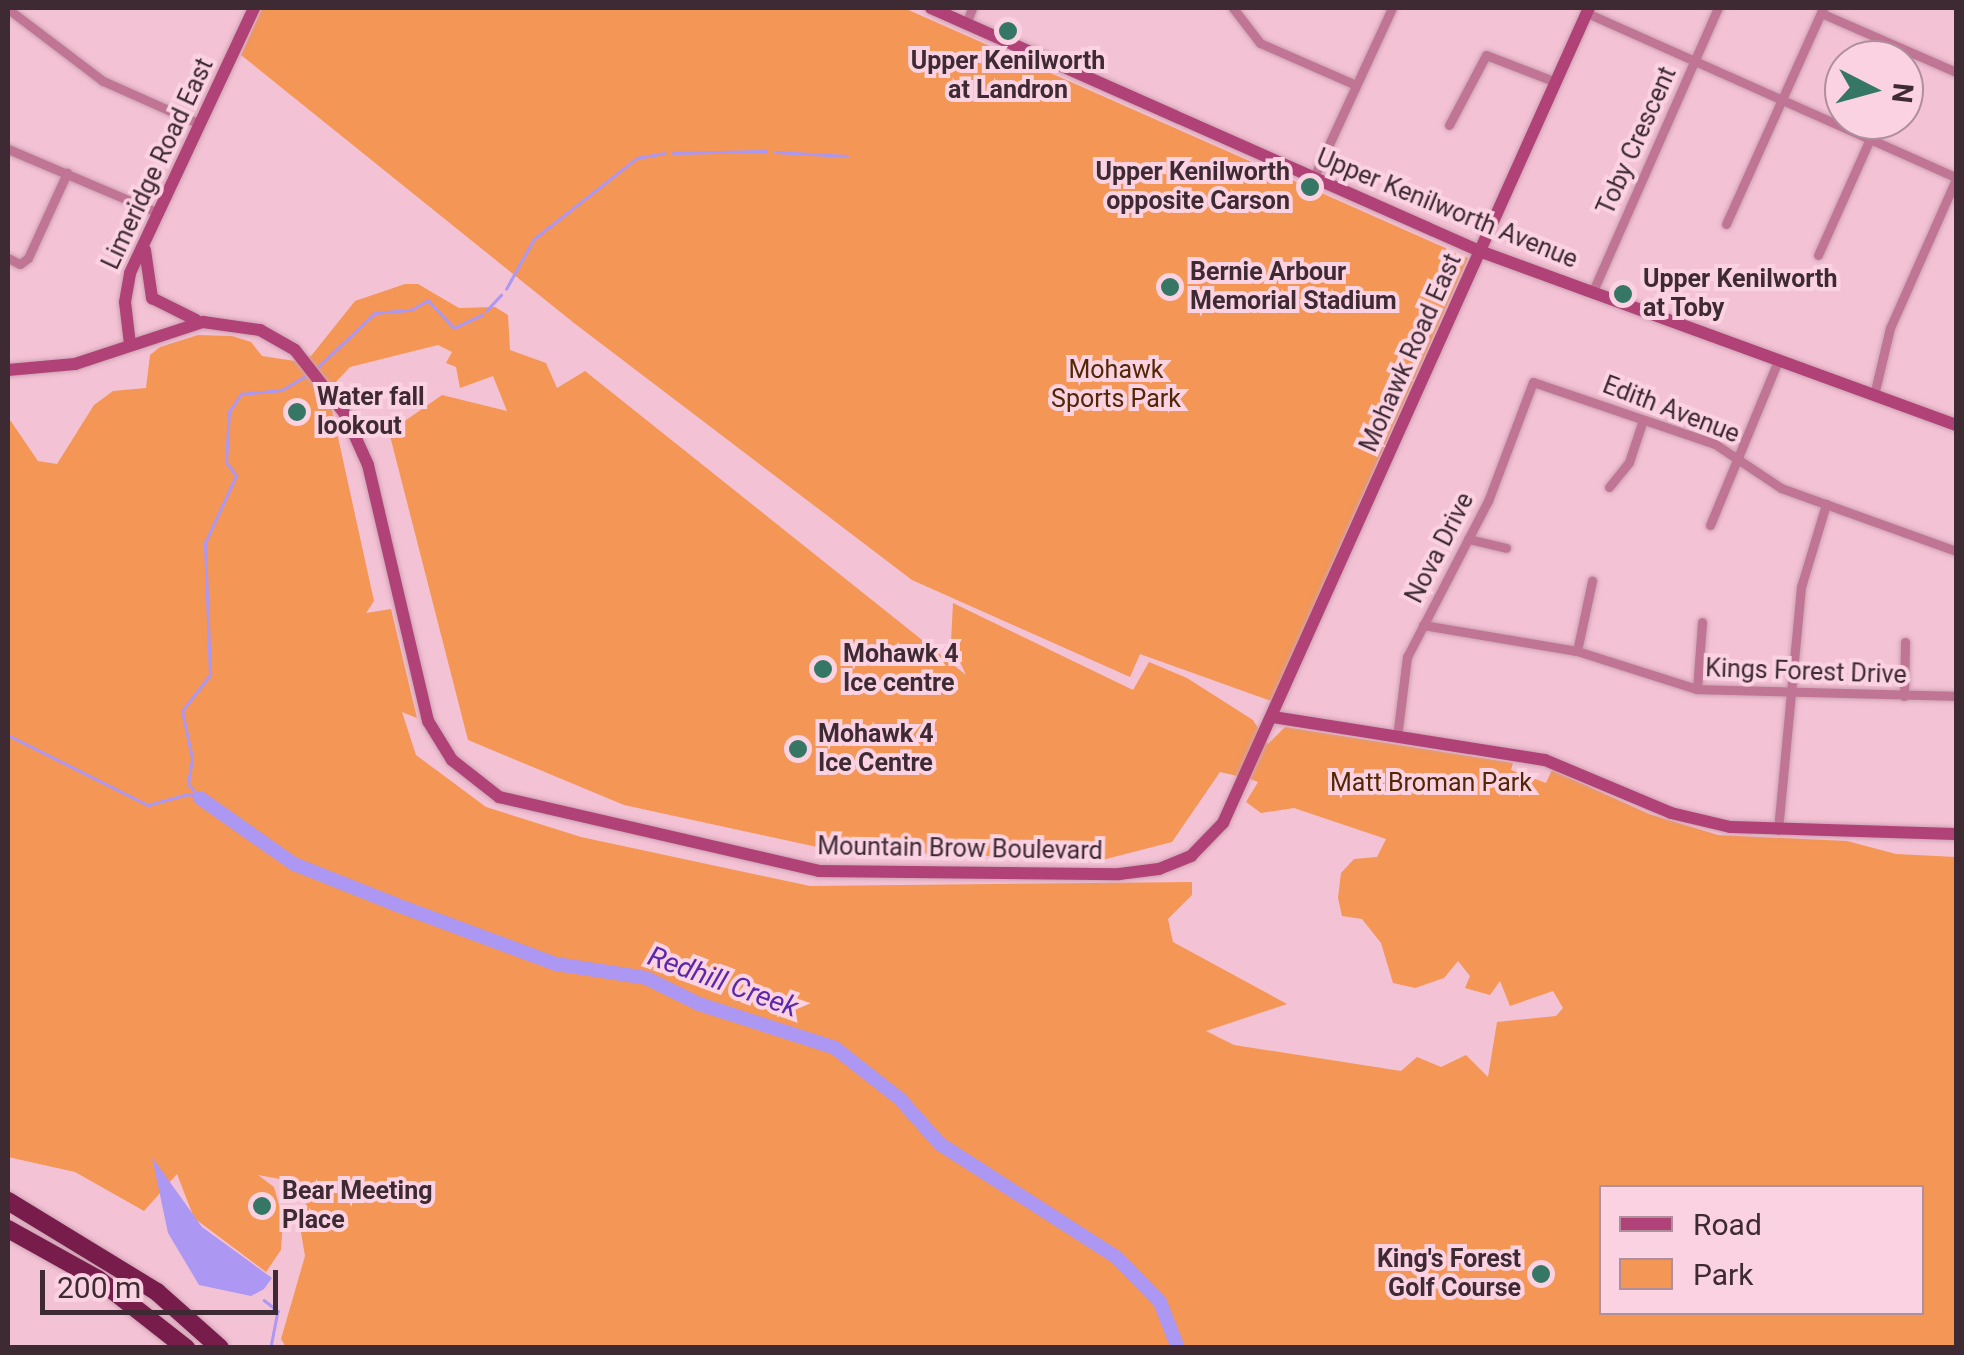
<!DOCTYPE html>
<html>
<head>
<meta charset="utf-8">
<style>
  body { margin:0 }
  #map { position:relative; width:1964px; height:1355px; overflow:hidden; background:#f4c2d5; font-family:Roboto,sans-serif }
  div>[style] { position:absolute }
  .green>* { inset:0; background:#f49655 }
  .water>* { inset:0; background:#ac97f3 }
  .stream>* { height:2.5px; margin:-1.25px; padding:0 1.25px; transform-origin:1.25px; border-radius:1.25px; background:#ac97f3 }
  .river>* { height:14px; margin:-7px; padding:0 7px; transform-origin:7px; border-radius:7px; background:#ac97f3 }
  .roads { filter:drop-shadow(0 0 2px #cca1b1) drop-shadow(0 0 2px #cca1b1) }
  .street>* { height:9px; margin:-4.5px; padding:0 4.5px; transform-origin:4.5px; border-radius:4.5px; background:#c07595 }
  .secondary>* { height:12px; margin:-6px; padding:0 6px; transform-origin:6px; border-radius:6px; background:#b04277 }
  .highway>* { height:18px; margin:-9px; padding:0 9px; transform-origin:9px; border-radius:9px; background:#781c4c }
  .dots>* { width:28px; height:28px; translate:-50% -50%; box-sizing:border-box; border:5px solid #fbd2e2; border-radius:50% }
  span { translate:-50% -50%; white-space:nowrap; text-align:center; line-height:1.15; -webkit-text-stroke:8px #fbd2e2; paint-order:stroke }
  .poi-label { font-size:25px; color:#3d2a32; font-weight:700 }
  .right { translate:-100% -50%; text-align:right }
  .left { translate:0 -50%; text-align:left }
  .street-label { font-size:25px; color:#3d2a32 }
  .park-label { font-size:25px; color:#522705 }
  .water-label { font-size:28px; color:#5928ac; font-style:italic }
  .frame { position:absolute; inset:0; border:10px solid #3d2a32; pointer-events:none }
  .legend { position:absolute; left:1599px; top:1185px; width:325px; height:130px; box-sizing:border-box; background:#fbd2e2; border:2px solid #af8f9c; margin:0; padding:12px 18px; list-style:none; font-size:30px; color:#3d2a32 }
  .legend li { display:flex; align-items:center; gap:20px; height:50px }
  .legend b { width:50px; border:2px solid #af8f9c }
  .north { position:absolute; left:1824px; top:40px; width:100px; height:100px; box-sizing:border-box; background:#fbd2e2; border:2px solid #af8f9c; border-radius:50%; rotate:96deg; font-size:28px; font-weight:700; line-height:40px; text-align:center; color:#3d2a32 }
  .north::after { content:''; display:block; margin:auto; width:35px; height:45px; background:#367665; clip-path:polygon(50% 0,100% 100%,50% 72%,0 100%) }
  .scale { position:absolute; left:40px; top:1270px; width:238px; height:45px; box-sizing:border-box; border:5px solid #3d2a32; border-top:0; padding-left:12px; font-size:30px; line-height:35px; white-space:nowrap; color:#3d2a32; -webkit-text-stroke:8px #fbd2e2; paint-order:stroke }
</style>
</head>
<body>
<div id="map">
  <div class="green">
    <i style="clip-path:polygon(262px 8px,904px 8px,1468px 258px,1271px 701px,1140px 654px,1130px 677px,912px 580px,574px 323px,241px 55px)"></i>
    <i style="clip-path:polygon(evenodd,405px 284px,418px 284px,459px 308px,495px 307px,508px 315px,510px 350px,546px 363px,557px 388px,585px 371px,966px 675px,951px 642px,953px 603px,1133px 690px,1149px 662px,1187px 678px,1253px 720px,1268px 744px,1285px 727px,1513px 763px,1511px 770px,1546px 783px,1552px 770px,1649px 814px,1718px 835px,1847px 841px,1896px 854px,1956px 857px,1956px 1347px,286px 1347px,281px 1339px,305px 1256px,298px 1215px,319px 1186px,258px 1175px,274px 1187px,283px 1219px,281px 1250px,266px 1272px,194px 1218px,177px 1174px,144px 1211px,75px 1172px,8px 1157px,8px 417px,38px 461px,57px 464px,94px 405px,113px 391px,146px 388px,150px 355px,160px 347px,198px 335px,232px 336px,251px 342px,262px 356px,295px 361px,311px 356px,355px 301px,405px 284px,438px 345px,452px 352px,446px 363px,456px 367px,460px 388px,493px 376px,507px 411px,442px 395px,389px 432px,468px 740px,624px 805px,831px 850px,1102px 860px,1172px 842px,1220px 772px,1250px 779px,1258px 782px,1246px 802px,1261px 813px,1294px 808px,1386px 839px,1377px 857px,1354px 859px,1341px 873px,1338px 898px,1342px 916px,1362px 919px,1381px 943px,1393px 983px,1415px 988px,1444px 978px,1458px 961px,1470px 976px,1465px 988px,1490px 995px,1500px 981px,1510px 1006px,1553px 991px,1563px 1008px,1556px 1016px,1497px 1022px,1488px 1077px,1466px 1055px,1441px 1067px,1417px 1057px,1401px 1071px,1234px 1045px,1206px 1031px,1287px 1004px,1173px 942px,1168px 919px,1192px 895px,1192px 882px,810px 886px,581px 837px,486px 807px,416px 755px,402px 712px,417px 718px,391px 609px,366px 613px,374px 601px,332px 410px,334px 384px,350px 367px,438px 345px,405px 284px,1602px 1188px,1922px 1188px,1922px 1312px,1602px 1312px,1602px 1188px)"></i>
  </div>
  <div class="water">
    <i style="clip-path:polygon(152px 1157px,202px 1227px,272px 1278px,264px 1289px,251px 1296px,199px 1285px,168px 1233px)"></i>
  </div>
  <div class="stream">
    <i style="left:775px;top:152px;width:72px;rotate:3.2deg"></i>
    <i style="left:673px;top:153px;width:93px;rotate:-1.2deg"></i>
    <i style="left:506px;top:289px;width:57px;rotate:-60.8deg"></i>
    <i style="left:534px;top:239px;width:131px;rotate:-38.2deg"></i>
    <i style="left:637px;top:158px;width:28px;rotate:-10deg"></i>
    <i style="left:486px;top:311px;width:22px;rotate:-47deg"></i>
    <i style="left:316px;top:369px;width:81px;rotate:-43.5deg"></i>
    <i style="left:375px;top:313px;width:36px;rotate:-5deg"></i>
    <i style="left:411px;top:310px;width:20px;rotate:-30deg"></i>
    <i style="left:428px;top:300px;width:38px;rotate:47deg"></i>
    <i style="left:454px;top:328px;width:31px;rotate:-25deg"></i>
    <i style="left:8px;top:735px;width:157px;rotate:26.6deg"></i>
    <i style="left:148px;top:805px;width:41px;rotate:-15.4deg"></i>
    <i style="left:188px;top:794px;width:11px;rotate:15deg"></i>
    <i style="left:200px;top:798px;width:18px;rotate:-131deg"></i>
    <i style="left:188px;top:784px;width:26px;rotate:-81deg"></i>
    <i style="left:192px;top:758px;width:48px;rotate:-102deg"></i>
    <i style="left:182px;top:711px;width:46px;rotate:-52.1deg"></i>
    <i style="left:210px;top:675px;width:132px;rotate:-92.2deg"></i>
    <i style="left:205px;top:543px;width:74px;rotate:-65.2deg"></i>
    <i style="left:236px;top:476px;width:17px;rotate:-126deg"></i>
    <i style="left:226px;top:462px;width:50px;rotate:-86.6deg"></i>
    <i style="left:229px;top:412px;width:22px;rotate:-56deg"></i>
    <i style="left:241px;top:394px;width:41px;rotate:-5.6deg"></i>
    <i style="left:282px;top:390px;width:31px;rotate:-31deg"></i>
    <i style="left:264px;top:1300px;width:18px;rotate:38deg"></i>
    <i style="left:278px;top:1311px;width:38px;rotate:101deg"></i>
  </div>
  <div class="river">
    <i style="left:200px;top:798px;width:115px;rotate:35.1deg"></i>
    <i style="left:294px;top:864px;width:111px;rotate:21.7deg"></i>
    <i style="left:397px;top:905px;width:170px;rotate:20.4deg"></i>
    <i style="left:556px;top:964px;width:91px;rotate:8.8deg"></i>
    <i style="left:646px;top:978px;width:59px;rotate:26.1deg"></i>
    <i style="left:699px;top:1004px;width:143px;rotate:17.9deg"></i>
    <i style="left:835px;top:1048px;width:83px;rotate:38.1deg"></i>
    <i style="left:900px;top:1099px;width:60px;rotate:48.4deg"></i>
    <i style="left:940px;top:1144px;width:209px;rotate:32.7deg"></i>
    <i style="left:1116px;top:1257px;width:63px;rotate:45.6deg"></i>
    <i style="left:1160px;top:1302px;width:49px;rotate:68.6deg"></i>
  </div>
  <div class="roads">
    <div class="street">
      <i style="left:1233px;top:8px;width:44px;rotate:52.4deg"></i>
      <i style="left:1260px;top:43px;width:105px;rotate:23.6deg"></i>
      <i style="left:8px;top:9px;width:119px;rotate:37.2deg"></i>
      <i style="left:103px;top:81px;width:106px;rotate:23.9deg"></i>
      <i style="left:1587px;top:13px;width:404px;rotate:24deg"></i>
      <i style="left:1821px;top:13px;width:147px;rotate:23.6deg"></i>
      <i style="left:966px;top:24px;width:17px;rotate:-69deg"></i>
      <i style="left:1449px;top:125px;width:79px;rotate:-62.1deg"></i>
      <i style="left:1486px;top:55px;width:75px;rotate:21.1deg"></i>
      <i style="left:8px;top:149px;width:164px;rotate:23deg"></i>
      <i style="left:1313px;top:179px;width:188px;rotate:-65.2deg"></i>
      <i style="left:1726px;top:224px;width:237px;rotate:-65.8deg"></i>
      <i style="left:1818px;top:255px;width:127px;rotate:-65.9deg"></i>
      <i style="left:8px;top:258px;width:13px;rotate:27deg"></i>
      <i style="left:20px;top:264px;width:10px;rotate:-37deg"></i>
      <i style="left:28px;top:258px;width:94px;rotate:-65.4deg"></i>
      <i style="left:1593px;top:291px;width:309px;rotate:-66.2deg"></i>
      <i style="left:1874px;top:395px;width:69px;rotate:-76.6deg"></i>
      <i style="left:1890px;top:328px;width:163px;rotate:-66.1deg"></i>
      <i style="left:1609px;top:487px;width:32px;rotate:-51deg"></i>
      <i style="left:1629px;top:462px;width:44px;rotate:-71.6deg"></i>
      <i style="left:1710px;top:525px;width:178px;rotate:-67.5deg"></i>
      <i style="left:1468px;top:539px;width:39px;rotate:13deg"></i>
      <i style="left:1423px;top:625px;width:156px;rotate:9.6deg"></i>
      <i style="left:1577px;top:651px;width:126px;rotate:17.6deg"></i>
      <i style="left:1697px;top:689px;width:259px;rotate:1.5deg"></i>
      <i style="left:1577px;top:651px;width:72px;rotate:-77.9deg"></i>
      <i style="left:1697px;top:689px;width:67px;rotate:-85.7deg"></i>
      <i style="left:1904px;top:696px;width:54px;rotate:-88.9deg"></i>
      <i style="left:1397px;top:737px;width:81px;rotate:-82.9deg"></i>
      <i style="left:1407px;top:657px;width:176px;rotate:-62.6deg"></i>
      <i style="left:1488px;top:501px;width:127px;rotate:-69.3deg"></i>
      <i style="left:1533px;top:382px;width:192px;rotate:18.8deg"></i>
      <i style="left:1715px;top:444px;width:79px;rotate:33.7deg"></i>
      <i style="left:1781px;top:488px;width:186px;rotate:19.8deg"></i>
      <i style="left:1778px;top:830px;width:244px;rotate:-84.6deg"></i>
      <i style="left:1801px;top:587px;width:87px;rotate:-73.2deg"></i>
    </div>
    <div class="secondary">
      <i style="left:931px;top:8px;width:603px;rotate:23.89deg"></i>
      <i style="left:1482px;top:252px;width:505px;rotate:20.05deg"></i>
      <i style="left:145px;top:250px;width:49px;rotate:81.7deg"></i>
      <i style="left:152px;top:298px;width:49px;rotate:26.6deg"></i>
      <i style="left:130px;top:344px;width:42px;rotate:-96.8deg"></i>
      <i style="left:125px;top:302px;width:29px;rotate:-80deg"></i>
      <i style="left:130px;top:273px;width:293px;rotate:-64.9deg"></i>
      <i style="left:8px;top:370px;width:67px;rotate:-5.1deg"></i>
      <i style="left:75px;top:364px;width:135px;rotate:-18.2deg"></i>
      <i style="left:203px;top:322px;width:58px;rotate:8deg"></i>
      <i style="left:260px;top:330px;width:40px;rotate:29.7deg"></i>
      <i style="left:295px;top:350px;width:81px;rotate:52deg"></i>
      <i style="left:345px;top:414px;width:56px;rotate:65.7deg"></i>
      <i style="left:368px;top:465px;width:263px;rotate:76.8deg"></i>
      <i style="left:428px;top:721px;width:46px;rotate:58.4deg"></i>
      <i style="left:452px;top:760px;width:60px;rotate:38.2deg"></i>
      <i style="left:499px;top:797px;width:328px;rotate:13deg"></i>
      <i style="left:819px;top:871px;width:300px;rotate:0.6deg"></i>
      <i style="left:1119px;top:874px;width:40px;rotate:-7.1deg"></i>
      <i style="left:1159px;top:869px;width:35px;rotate:-22deg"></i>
      <i style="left:1191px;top:856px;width:46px;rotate:-45.9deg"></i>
      <i style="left:1223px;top:823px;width:893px;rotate:-65.82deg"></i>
      <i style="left:1273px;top:717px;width:275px;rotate:9deg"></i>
      <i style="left:1545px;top:760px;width:137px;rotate:22.8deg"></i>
      <i style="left:1671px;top:813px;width:61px;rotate:13.3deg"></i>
      <i style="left:1730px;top:827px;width:226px;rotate:1.8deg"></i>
    </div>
    <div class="highway">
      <i style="left:8px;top:1201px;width:175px;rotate:31.4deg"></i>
      <i style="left:157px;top:1292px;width:84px;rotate:41.6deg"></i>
      <i style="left:8px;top:1229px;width:103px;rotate:29.1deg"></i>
      <i style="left:98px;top:1279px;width:112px;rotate:38.1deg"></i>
    </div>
  </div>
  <div class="dots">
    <i style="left:1008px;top:31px;background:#367665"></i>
    <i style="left:1310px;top:187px;background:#367665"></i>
    <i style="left:1170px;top:287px;background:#367665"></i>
    <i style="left:1623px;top:294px;background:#367665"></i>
    <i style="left:297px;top:412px;background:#367665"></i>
    <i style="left:823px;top:669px;background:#367665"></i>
    <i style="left:798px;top:749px;background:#367665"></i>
    <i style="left:262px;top:1206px;background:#367665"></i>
    <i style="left:1541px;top:1274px;background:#367665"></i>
  </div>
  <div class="poi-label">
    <span style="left:1008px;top:76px">Upper Kenilworth<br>at Landron</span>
    <span class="right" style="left:1290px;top:187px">Upper Kenilworth<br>opposite Carson</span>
    <span class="left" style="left:1190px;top:287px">Bernie Arbour<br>Memorial Stadium</span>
    <span class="left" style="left:1643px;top:294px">Upper Kenilworth<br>at Toby</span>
    <span class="left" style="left:317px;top:412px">Water fall<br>lookout</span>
    <span class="left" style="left:843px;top:669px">Mohawk 4<br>Ice centre</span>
    <span class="left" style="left:818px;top:749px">Mohawk 4<br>Ice Centre</span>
    <span class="left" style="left:282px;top:1206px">Bear Meeting<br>Place</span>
    <span class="right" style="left:1521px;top:1274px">King's Forest<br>Golf Course</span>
  </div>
  <div class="street-label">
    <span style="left:1637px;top:141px;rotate:-66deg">Toby Crescent</span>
    <span style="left:158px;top:164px;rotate:-65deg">Limeridge Road East</span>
    <span style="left:1447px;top:209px;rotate:22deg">Upper Kenilworth Avenue</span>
    <span style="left:1411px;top:353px;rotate:-66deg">Mohawk Road East</span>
    <span style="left:1671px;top:410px;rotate:21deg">Edith Avenue</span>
    <span style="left:1440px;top:548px;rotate:-63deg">Nova Drive</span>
    <span style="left:1806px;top:672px;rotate:2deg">Kings Forest Drive</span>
    <span style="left:960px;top:849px;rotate:1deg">Mountain Brow Boulevard</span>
  </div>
  <div class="park-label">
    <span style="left:1116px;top:385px">Mohawk<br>Sports Park</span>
    <span style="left:1431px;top:783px">Matt Broman Park</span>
  </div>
  <div class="water-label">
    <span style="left:723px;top:982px;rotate:20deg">Redhill Creek</span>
  </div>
  <div class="frame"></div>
  <ul class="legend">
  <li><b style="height:12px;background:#b04277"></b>Road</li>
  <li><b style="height:28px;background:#f49655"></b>Park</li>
  </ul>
  <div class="north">N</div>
  <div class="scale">200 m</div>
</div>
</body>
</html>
